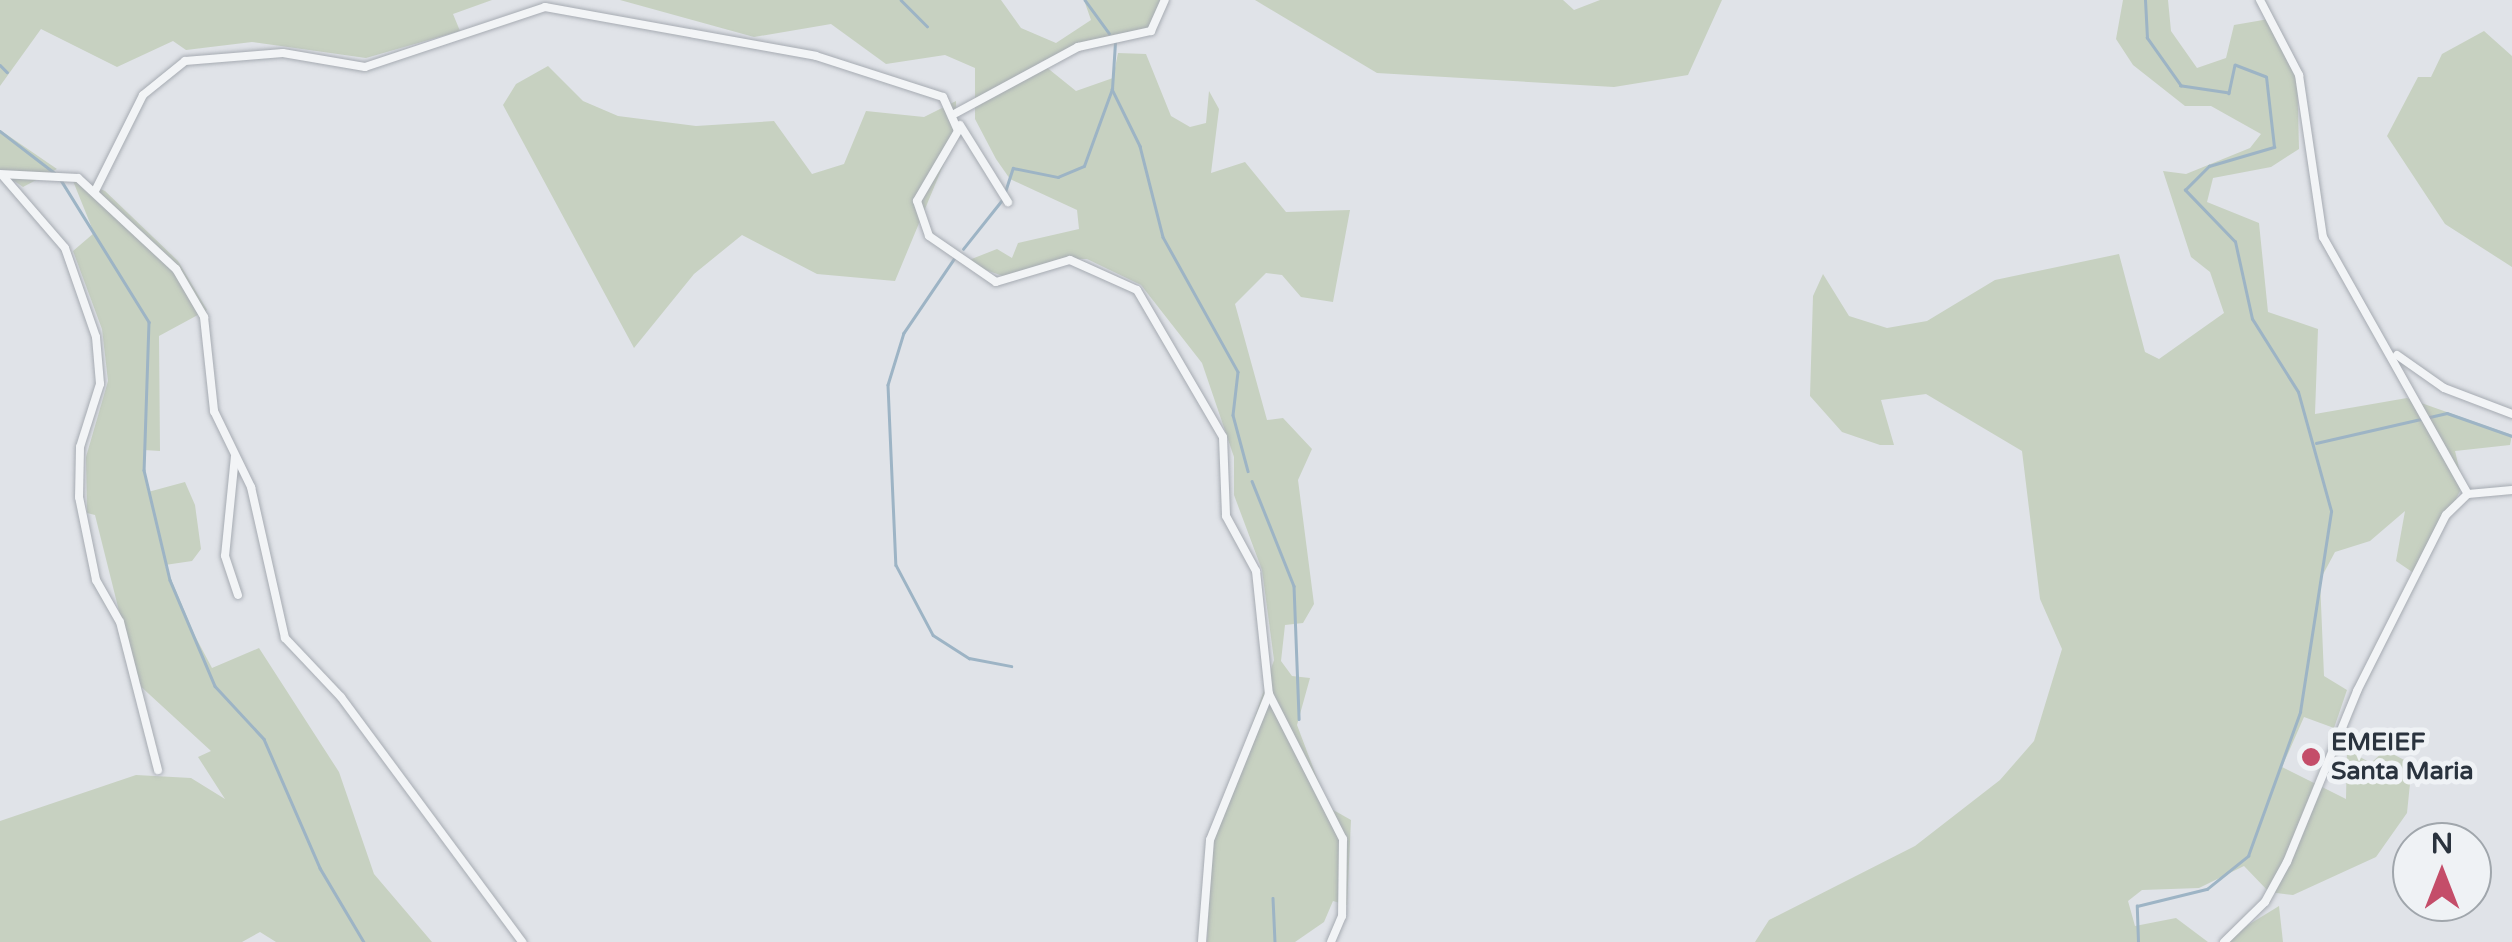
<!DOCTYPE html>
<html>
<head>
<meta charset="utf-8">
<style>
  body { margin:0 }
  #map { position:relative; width:2512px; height:942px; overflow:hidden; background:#e0e3e8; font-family:"Varela Round",sans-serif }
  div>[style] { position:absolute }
  .green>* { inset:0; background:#c7d1c1 }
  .stream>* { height:2.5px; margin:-1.25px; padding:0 1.25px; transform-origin:1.25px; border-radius:1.25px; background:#9db4c5 }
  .roads { filter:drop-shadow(0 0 2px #a6abb2) drop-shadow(0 0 2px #a6abb2) }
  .minor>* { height:8px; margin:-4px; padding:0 4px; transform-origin:4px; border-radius:4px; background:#f2f4f6 }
  .dots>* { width:28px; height:28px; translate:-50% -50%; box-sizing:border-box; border:5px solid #eff2f5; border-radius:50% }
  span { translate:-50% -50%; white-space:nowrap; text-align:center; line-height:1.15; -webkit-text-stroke:10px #eff2f5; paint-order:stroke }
  .poi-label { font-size:25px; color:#2a333e; font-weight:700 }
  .left { translate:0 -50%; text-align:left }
  .north { position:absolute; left:2392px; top:822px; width:100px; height:100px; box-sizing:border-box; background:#eff2f5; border:2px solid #a0a6ac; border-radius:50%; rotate:0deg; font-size:28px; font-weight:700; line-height:40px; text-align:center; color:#2a333e }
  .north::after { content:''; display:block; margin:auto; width:35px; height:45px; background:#c44d69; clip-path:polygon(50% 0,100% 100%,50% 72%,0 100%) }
</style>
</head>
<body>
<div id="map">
  <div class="green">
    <i style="clip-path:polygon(0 0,492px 0,453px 14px,460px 31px,366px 58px,252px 42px,186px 50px,173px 41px,117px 67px,41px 29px,0 86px)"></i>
    <i style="clip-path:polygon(620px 0,1001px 0,1021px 28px,1056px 43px,1091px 20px,1084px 0,1164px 0,1156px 27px,1040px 62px,1076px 91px,1113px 78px,1118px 53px,1146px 54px,1171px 116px,1190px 127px,1206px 123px,1209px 91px,1219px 109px,1211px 173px,1245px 162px,1286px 212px,1350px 210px,1333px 302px,1301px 297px,1282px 275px,1266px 273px,1235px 304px,1267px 420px,1283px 418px,1312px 449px,1298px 480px,1314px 604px,1303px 623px,1285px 625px,1281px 661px,1292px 676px,1310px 678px,1297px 725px,1328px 807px,1351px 820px,1347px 905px,1333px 901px,1324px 922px,1295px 942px,1207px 942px,1212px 844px,1274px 660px,1262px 570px,1234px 495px,1234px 457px,1202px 363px,1141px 285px,1087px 259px,1058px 259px,1011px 279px,964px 262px,997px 249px,1012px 258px,1018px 243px,1079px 229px,1077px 210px,1010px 179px,996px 159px,975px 119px,975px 68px,945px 55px,886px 64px,831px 24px,754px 37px)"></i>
    <i style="clip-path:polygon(1255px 0,1563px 0,1574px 10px,1600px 0,1722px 0,1688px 75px,1614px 87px,1377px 73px)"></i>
    <i style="clip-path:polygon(2123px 0,2168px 0,2171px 31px,2197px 68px,2226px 58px,2234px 25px,2269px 19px,2297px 70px,2299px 149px,2271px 167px,2213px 178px,2207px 202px,2259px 223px,2268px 312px,2318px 329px,2315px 414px,2407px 398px,2512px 435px,2510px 445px,2455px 451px,2463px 485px,2418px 576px,2396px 561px,2405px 511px,2370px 541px,2335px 552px,2320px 580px,2324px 676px,2347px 690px,2334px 728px,2304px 717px,2282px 767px,2346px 799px,2347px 750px,2371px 763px,2385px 750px,2412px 764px,2407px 813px,2376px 857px,2293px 895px,2269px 892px,2244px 866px,2199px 888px,2142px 890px,2128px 901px,2135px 926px,2176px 918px,2208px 942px,1755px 942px,1769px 920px,1915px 846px,2000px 780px,2034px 741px,2062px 649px,2040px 599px,2022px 451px,1926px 394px,1881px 400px,1894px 445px,1880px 445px,1842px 432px,1810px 396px,1813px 296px,1823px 274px,1849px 316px,1887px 328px,1927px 321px,1995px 280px,2119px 254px,2145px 352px,2159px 359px,2224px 313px,2210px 272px,2191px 257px,2163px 171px,2186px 174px,2250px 148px,2261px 134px,2211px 106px,2185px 106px,2133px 65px,2116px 39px)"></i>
    <i style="clip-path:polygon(2484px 31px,2512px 56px,2512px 267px,2445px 224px,2387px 136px,2418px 77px,2431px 77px,2442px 54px)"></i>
    <i style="clip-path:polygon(548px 66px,583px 101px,618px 116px,696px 126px,774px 121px,812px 174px,844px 164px,866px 111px,924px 117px,956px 101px,957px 132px,895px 281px,817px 274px,742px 235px,694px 274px,634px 348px,503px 105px,516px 84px)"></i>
    <i style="clip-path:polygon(0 130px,57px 169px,23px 187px,0 171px)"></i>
    <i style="clip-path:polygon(71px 176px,105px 191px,178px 261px,207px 310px,159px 336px,160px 451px,144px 450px,143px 469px,148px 492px,185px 482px,195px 505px,201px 549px,192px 561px,165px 565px,195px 636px,212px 668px,259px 648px,339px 772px,374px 874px,432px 942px,276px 942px,260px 932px,242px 942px,0 942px,0 821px,136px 775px,191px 778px,225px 799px,198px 757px,211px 751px,137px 683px,95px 515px,87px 513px,86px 457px,108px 381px,102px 329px,73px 251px,94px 233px)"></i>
    <i style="clip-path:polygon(2279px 906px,2283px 942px,2228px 942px,2235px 933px)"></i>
  </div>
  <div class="stream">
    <i style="left:901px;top:0;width:37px;rotate:45deg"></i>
    <i style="left:1085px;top:0;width:41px;rotate:54deg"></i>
    <i style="left:0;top:65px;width:10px;rotate:45deg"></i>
    <i style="left:1112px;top:89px;width:64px;rotate:63.8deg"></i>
    <i style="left:1140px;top:146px;width:94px;rotate:75.8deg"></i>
    <i style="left:1163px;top:237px;width:154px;rotate:60.9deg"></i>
    <i style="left:1238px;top:372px;width:43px;rotate:96.6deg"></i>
    <i style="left:1233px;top:415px;width:58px;rotate:75deg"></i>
    <i style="left:0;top:131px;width:71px;rotate:37.5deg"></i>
    <i style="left:61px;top:180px;width:167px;rotate:58.2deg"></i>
    <i style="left:149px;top:322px;width:148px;rotate:91.9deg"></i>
    <i style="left:144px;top:470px;width:113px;rotate:76.7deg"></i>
    <i style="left:170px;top:580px;width:115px;rotate:67deg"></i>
    <i style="left:215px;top:686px;width:72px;rotate:47.2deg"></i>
    <i style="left:264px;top:739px;width:141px;rotate:66.5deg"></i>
    <i style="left:320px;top:868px;width:86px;rotate:59.3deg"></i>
    <i style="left:1005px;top:192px;width:25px;rotate:-72deg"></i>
    <i style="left:1013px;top:168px;width:46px;rotate:11.3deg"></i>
    <i style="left:1058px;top:177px;width:28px;rotate:-23deg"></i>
    <i style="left:1084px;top:166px;width:82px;rotate:-70deg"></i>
    <i style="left:1112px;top:89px;width:47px;rotate:-86.3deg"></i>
    <i style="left:963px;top:249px;width:63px;rotate:-51.5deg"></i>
    <i style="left:955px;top:258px;width:91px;rotate:124.2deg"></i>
    <i style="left:904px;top:333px;width:54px;rotate:107.1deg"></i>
    <i style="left:888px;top:385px;width:180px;rotate:87.5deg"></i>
    <i style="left:896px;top:565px;width:79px;rotate:62.1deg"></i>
    <i style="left:933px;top:635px;width:43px;rotate:32.6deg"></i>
    <i style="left:969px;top:658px;width:43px;rotate:10.8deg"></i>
    <i style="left:2316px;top:443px;width:134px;rotate:-12.9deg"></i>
    <i style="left:2447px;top:413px;width:69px;rotate:19.5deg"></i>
    <i style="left:1252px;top:481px;width:113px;rotate:68.2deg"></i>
    <i style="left:1294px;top:586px;width:133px;rotate:87.8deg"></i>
    <i style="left:1273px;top:898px;width:44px;rotate:87.4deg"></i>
    <i style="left:2138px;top:942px;width:36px;rotate:-92deg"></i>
    <i style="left:2137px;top:906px;width:72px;rotate:-13.7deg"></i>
    <i style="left:2207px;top:889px;width:53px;rotate:-38.8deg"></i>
    <i style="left:2248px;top:856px;width:153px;rotate:-70.1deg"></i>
    <i style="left:2300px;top:712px;width:203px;rotate:-81.2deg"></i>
    <i style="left:2331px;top:511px;width:123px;rotate:-105.5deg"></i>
    <i style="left:2298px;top:392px;width:86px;rotate:-122.2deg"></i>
    <i style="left:2252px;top:319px;width:79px;rotate:-102.4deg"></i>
    <i style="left:2235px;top:242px;width:72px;rotate:-133.9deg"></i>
    <i style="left:2185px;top:190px;width:34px;rotate:-45deg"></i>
    <i style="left:2209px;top:166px;width:68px;rotate:-16.3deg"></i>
    <i style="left:2274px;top:147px;width:70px;rotate:-96.5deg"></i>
    <i style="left:2266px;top:77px;width:33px;rotate:-159deg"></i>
    <i style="left:2235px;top:65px;width:29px;rotate:102deg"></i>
    <i style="left:2229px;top:93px;width:49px;rotate:-171.7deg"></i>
    <i style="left:2181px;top:86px;width:59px;rotate:-125.3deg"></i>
    <i style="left:2147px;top:38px;width:38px;rotate:-93deg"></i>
  </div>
  <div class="roads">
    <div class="minor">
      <i style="left:2260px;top:0;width:85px;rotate:62.5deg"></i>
      <i style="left:2299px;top:75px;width:164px;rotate:81.6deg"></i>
      <i style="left:2323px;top:237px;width:295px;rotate:60.6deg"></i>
      <i style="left:956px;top:113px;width:139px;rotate:-28.4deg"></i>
      <i style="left:1078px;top:47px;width:75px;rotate:-12.4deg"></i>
      <i style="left:1151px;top:31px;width:34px;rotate:-66deg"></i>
      <i style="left:960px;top:125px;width:91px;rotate:58.1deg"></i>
      <i style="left:0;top:174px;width:78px;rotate:2.9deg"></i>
      <i style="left:78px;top:178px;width:134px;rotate:42.9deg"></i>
      <i style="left:176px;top:269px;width:56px;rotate:59.7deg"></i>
      <i style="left:204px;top:317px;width:95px;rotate:83.9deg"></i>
      <i style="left:214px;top:411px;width:85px;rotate:64deg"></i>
      <i style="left:251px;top:487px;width:155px;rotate:77.3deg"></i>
      <i style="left:285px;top:638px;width:81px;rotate:46.5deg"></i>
      <i style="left:341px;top:697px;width:305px;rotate:53.5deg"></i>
      <i style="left:2px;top:175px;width:96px;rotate:49.2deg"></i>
      <i style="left:65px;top:248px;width:94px;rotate:70.8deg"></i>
      <i style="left:96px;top:337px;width:47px;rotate:85.1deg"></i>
      <i style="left:100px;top:384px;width:66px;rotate:107.6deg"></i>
      <i style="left:80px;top:447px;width:50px;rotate:91.1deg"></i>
      <i style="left:79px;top:497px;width:85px;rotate:78.4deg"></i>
      <i style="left:96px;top:580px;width:48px;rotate:60.3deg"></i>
      <i style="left:120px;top:622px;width:153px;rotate:75.6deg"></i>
      <i style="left:95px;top:191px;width:107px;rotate:-63.4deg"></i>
      <i style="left:143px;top:95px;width:54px;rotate:-39deg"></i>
      <i style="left:185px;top:61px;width:98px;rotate:-4.7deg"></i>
      <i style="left:283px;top:53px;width:83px;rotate:9.7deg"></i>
      <i style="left:365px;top:67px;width:190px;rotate:-18.4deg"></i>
      <i style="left:545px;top:7px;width:275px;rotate:10.2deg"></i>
      <i style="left:816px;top:56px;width:133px;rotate:17.9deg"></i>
      <i style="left:943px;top:97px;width:37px;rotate:66deg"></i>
      <i style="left:958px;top:131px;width:81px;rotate:120.4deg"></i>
      <i style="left:917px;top:201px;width:37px;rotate:71deg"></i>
      <i style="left:929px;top:236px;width:81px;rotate:34.5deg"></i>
      <i style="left:996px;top:282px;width:77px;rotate:-16.6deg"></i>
      <i style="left:1070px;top:260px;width:73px;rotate:24.1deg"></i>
      <i style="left:1137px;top:290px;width:170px;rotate:59.7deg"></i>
      <i style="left:1223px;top:437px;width:79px;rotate:87.8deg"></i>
      <i style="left:1226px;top:516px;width:63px;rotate:61.4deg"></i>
      <i style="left:1256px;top:571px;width:124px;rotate:84deg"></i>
      <i style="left:1269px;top:694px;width:157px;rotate:112deg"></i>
      <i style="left:1210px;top:840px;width:102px;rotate:94.5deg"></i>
      <i style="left:2397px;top:355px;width:57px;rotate:35.1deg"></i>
      <i style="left:2444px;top:388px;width:73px;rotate:20.9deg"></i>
      <i style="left:235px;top:456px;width:100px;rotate:95.7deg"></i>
      <i style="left:225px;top:556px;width:41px;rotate:71.6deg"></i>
      <i style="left:1269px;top:694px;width:163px;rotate:63deg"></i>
      <i style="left:1343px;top:839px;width:77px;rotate:90.7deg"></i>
      <i style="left:1342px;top:916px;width:28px;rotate:113deg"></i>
      <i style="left:2224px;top:942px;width:57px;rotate:-44.3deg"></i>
      <i style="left:2265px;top:902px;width:46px;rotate:-61.2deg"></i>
      <i style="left:2287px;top:862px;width:185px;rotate:-67.7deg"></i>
      <i style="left:2357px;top:691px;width:197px;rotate:-63.2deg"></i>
      <i style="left:2446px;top:515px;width:30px;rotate:-44deg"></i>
      <i style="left:2468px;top:494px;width:44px;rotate:-5.2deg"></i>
    </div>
  </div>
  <div class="dots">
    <i style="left:2311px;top:757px;background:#c44d69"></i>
  </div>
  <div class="poi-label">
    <span class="left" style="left:2331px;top:757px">EMEIEF<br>Santa Maria</span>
  </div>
  <div class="north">N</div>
</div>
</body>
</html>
